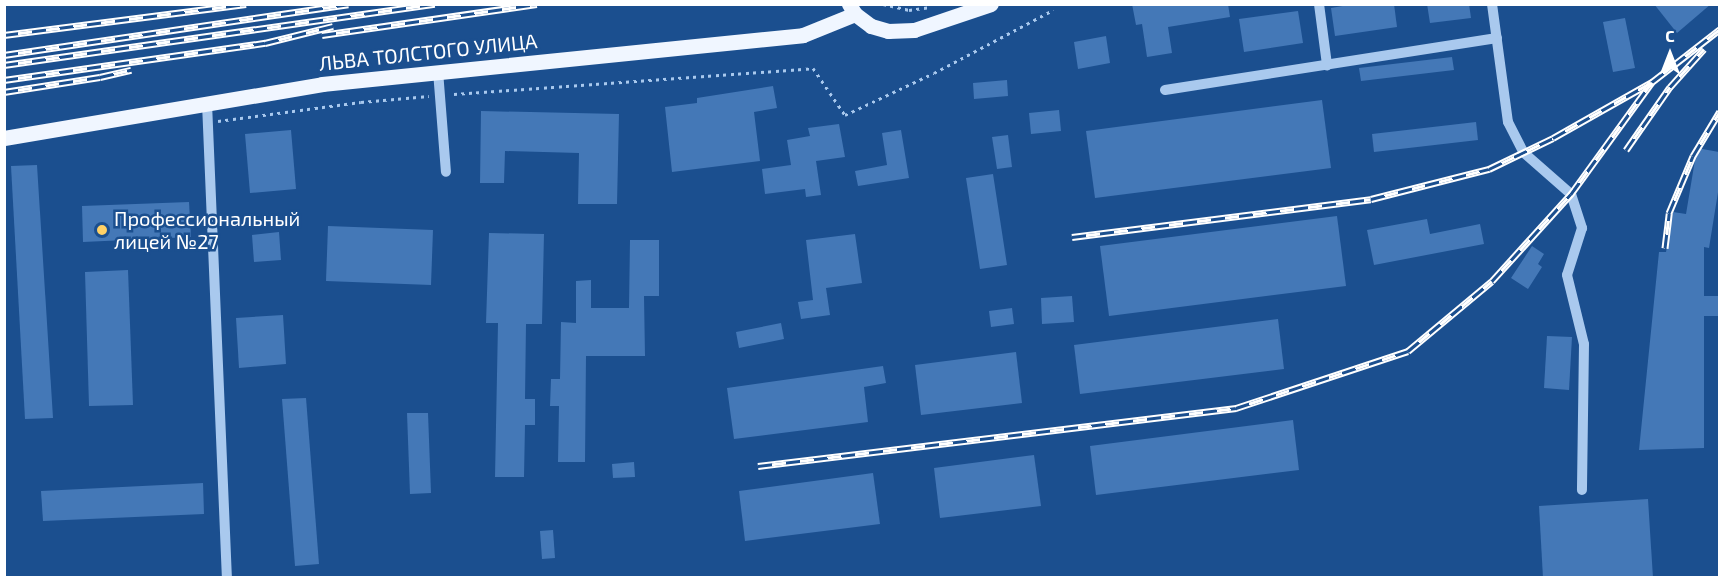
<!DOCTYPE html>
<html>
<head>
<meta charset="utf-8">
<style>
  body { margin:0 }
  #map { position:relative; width:1724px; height:582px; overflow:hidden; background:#1b4f8f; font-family:"Exo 2",sans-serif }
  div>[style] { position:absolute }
  .building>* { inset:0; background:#4478b7 }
  .path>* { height:3px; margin-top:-1.5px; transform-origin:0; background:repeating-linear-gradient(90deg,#a9c9ee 0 3px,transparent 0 7.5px) }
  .minor>* { height:10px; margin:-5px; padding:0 5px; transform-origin:5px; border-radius:5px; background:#a9c9ee }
  .major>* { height:15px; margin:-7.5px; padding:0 7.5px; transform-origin:7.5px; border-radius:7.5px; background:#f0f6ff }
  .rail>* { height:7px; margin-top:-3.5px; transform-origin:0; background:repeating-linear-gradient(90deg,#1b4f8f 0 14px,#fff 0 28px); box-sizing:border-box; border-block:2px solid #fff }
  .dots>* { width:16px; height:16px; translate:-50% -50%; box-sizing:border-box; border:3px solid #1b4f8f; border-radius:50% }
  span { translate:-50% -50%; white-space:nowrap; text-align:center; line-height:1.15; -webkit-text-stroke:5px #1b4f8f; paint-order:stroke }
  .street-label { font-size:20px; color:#fff }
  .poi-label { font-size:20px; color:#fff }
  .left { translate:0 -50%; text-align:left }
  .frame { position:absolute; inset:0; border:6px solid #fff; pointer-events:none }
  .north { position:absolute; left:1640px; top:24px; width:60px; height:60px; -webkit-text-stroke:4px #1b4f8f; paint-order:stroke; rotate:0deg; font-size:16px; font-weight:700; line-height:24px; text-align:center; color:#fff }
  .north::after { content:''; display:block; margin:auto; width:21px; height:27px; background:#fff; clip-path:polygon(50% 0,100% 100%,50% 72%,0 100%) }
</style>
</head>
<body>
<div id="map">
  <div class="building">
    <i style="clip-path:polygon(1132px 4px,1228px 4px,1230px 17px,1168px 27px,1172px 53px,1147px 57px,1142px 24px,1136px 25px)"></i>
    <i style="clip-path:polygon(1354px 4px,1394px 4px,1397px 27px,1335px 36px,1331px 8px)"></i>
    <i style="clip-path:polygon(1427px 4px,1469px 4px,1471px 18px,1430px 23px)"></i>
    <i style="clip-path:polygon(1654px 4px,1711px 4px,1677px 33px)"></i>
    <i style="clip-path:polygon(1298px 11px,1303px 43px,1244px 52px,1239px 19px)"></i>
    <i style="clip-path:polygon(1625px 18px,1635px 68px,1613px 72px,1603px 22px)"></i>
    <i style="clip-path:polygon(1106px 36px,1110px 63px,1078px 69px,1074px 42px)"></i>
    <i style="clip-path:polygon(1452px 57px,1454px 70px,1361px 81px,1359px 68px)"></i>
    <i style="clip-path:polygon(1007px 80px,1008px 96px,974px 99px,973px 83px)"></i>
    <i style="clip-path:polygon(773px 86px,777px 108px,754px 112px,760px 161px,672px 172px,665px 107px,697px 103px,697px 98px)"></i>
    <i style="clip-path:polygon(1322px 100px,1331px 168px,1095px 198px,1086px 131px)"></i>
    <i style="clip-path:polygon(1059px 110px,1061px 131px,1031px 134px,1029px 113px)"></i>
    <i style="clip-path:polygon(481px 111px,619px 114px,617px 204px,578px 204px,579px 153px,505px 151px,504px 183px,480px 183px)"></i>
    <i style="clip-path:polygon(1476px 122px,1478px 140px,1374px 152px,1372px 134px)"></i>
    <i style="clip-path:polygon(839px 124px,845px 157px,816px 161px,821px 195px,806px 197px,805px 189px,765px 194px,762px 169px,791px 165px,787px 140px,810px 136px,808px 128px)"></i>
    <i style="clip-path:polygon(291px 130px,296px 189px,250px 193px,245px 134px)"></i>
    <i style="clip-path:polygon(901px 130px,909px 178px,858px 186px,855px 171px,887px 165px,882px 133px)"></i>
    <i style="clip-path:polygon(1008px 135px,1012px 167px,997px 169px,992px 137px)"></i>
    <i style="clip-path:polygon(1697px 148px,1719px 152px,1719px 186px,1709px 248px,1704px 247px,1704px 296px,1719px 296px,1719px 316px,1704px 316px,1704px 448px,1639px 450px,1659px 252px,1666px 252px,1673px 212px,1686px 214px)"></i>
    <i style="clip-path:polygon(37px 165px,53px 418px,25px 419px,11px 166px)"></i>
    <i style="clip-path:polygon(993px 174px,1007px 265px,980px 269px,966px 178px)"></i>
    <i style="clip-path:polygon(189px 202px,191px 237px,83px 242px,82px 206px)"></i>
    <i style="clip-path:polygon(1337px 216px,1346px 286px,1109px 316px,1100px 246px)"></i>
    <i style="clip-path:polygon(1427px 219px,1430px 234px,1480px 224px,1484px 244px,1374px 265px,1367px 230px)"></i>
    <i style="clip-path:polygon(328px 226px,433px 230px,431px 285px,326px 281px)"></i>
    <i style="clip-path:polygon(279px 232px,281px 260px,254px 262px,252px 235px)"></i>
    <i style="clip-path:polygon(489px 233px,544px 234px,542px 324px,526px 324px,525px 399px,535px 399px,535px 425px,525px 425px,524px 477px,495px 477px,498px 323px,486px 323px)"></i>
    <i style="clip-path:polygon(855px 234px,862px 283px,826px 288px,830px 315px,801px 319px,798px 302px,813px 300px,806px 240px)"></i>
    <i style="clip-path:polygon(630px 240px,659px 240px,659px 296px,644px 296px,645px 356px,586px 356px,585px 462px,558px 462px,559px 406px,550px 406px,551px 379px,560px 379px,561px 322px,576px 323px,576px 281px,591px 280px,591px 308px,629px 308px)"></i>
    <i style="clip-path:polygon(1532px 246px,1544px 254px,1538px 264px,1542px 267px,1528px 289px,1511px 278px)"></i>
    <i style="clip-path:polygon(128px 270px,133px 405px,89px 406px,85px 272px)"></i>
    <i style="clip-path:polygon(1072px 296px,1074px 322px,1042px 324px,1041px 298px)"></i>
    <i style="clip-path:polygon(1012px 308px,1014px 324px,991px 327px,989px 311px)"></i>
    <i style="clip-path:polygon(283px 315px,286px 364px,239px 368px,236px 318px)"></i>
    <i style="clip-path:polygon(1278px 319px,1284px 369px,1080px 394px,1074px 345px)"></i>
    <i style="clip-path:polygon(781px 323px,784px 339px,739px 348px,736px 332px)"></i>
    <i style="clip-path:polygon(1547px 336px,1572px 337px,1569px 390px,1544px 388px)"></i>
    <i style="clip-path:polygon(1016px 352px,1022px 403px,921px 415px,915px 365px)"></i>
    <i style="clip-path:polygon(883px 366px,886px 383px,864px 387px,868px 422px,734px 439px,727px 388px)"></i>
    <i style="clip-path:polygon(306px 398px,319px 564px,295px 566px,282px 399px)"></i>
    <i style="clip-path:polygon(407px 413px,428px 413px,431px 493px,410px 494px)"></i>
    <i style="clip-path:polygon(1293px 420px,1299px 470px,1096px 495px,1090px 446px)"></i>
    <i style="clip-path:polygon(1034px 455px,1041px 506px,940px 518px,934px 468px)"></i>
    <i style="clip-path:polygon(634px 462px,635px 477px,613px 478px,612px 464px)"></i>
    <i style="clip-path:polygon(873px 473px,880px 524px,745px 541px,739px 491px)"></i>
    <i style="clip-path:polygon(203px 483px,204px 514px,43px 521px,41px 491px)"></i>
    <i style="clip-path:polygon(1648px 499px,1653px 578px,1543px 578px,1539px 506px)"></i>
    <i style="clip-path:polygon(553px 530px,555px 558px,542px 559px,540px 531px)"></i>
  </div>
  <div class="path">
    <i style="left:883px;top:4px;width:27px;rotate:13deg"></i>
    <i style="left:909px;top:10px;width:22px;rotate:-8deg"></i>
    <i style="left:454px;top:94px;width:360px;rotate:-4.1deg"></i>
    <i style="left:813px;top:68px;width:57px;rotate:55.8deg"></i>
    <i style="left:845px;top:115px;width:98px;rotate:-25.3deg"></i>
    <i style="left:934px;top:73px;width:135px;rotate:-27.9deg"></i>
    <i style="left:218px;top:121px;width:144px;rotate:-7.6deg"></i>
    <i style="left:361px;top:102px;width:68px;rotate:-5deg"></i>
  </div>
  <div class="minor">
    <i style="left:1319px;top:4px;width:62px;rotate:82.5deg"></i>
    <i style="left:1492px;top:4px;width:119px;rotate:82.3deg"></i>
    <i style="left:1508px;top:122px;width:34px;rotate:63deg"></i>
    <i style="left:1523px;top:152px;width:64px;rotate:41.2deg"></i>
    <i style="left:1571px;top:194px;width:36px;rotate:72deg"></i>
    <i style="left:1582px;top:228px;width:49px;rotate:107.7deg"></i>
    <i style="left:1567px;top:275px;width:71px;rotate:76.2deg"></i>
    <i style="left:1584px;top:344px;width:146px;rotate:90.8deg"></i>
    <i style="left:438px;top:71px;width:101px;rotate:85.5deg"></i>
    <i style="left:1165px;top:90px;width:336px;rotate:-8.9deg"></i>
    <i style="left:207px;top:103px;width:475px;rotate:87.6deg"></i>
  </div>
  <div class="major">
    <i style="left:849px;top:4px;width:12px;rotate:59deg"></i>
    <i style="left:855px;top:14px;width:20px;rotate:37deg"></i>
    <i style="left:871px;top:26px;width:18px;rotate:16deg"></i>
    <i style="left:888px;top:31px;width:26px;rotate:-2deg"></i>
    <i style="left:914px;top:30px;width:81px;rotate:-18.7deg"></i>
    <i style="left:4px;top:138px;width:323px;rotate:-9.6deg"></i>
    <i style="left:322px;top:84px;width:483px;rotate:-5.8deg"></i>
    <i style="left:803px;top:35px;width:56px;rotate:-22deg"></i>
  </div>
  <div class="rail">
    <i style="left:4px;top:35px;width:244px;rotate:-7.3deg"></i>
    <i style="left:322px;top:35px;width:217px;rotate:-8.2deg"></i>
    <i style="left:4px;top:55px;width:348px;rotate:-8.4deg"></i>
    <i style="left:4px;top:65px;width:435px;rotate:-8.1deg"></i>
    <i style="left:4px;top:80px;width:264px;rotate:-8.1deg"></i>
    <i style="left:265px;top:43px;width:70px;rotate:-14deg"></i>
    <i style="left:4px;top:92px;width:97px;rotate:-8.9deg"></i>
    <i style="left:100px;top:77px;width:32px;rotate:-13deg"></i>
    <i style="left:1626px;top:150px;width:77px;rotate:-55.1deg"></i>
    <i style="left:1670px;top:87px;width:51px;rotate:-48.2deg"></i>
    <i style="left:1072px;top:237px;width:301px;rotate:-7.2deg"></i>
    <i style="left:1371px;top:199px;width:122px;rotate:-14.3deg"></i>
    <i style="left:1489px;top:169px;width:71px;rotate:-25.8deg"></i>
    <i style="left:1553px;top:138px;width:114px;rotate:-29.5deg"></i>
    <i style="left:1652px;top:82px;width:86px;rotate:-37.9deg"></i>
    <i style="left:1665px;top:248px;width:35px;rotate:-83deg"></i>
    <i style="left:1669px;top:213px;width:62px;rotate:-67.2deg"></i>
    <i style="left:1693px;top:156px;width:52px;rotate:-59deg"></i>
    <i style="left:758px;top:466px;width:482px;rotate:-6.9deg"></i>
    <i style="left:1236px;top:408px;width:181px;rotate:-18.3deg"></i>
    <i style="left:1408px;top:351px;width:109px;rotate:-39.8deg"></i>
    <i style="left:1492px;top:281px;width:118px;rotate:-47.8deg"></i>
    <i style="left:1571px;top:194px;width:138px;rotate:-54.1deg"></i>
  </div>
  <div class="dots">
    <i style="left:102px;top:230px;background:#ffd166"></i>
  </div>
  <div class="street-label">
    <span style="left:428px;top:52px;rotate:-6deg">ЛЬВА ТОЛСТОГО УЛИЦА</span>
  </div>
  <div class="poi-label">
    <span class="left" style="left:114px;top:230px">Профессиональный<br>лицей №27</span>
  </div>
  <div class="frame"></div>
  <div class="north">С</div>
</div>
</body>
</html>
